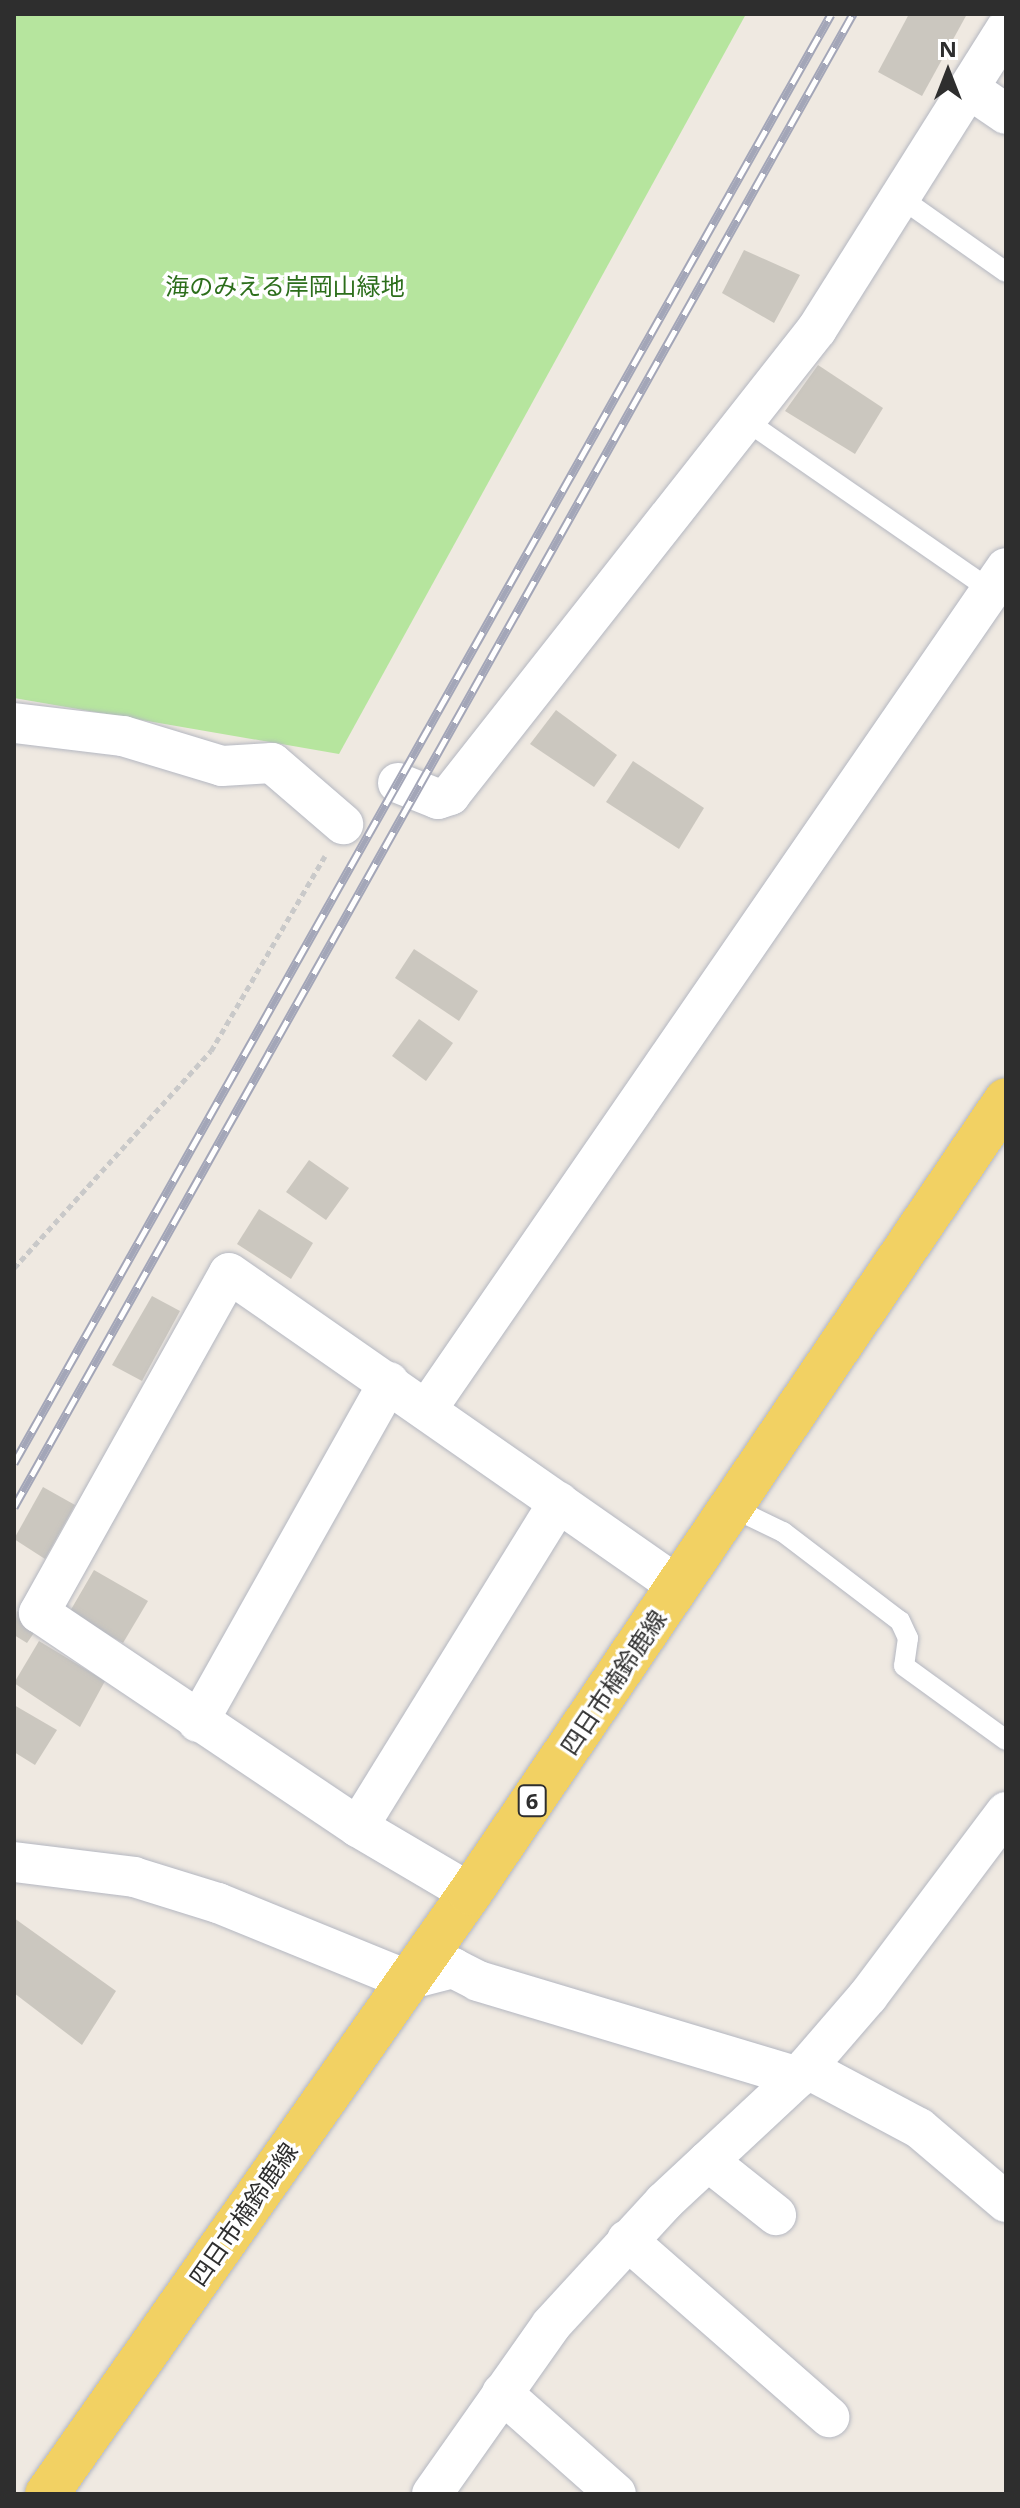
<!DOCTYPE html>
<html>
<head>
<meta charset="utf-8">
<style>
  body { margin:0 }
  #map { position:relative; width:1020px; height:2508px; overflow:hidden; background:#efe9e1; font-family:"Open Sans","Noto Sans JP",sans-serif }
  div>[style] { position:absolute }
  .green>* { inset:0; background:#b6e59e }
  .building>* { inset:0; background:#cbc7bf }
  .path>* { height:5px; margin-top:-2.5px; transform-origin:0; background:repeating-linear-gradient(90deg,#c9c9c9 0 6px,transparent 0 10px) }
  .roads { filter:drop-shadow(0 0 2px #b4b7c1) drop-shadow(0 0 2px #b4b7c1) }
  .lane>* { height:20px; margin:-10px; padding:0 10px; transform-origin:10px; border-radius:10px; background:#fff }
  .street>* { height:40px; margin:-20px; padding:0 20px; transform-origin:20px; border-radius:20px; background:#fff }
  .primary>* { height:44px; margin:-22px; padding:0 22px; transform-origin:22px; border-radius:22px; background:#f2d163 }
  .rail>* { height:9px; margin-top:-4.5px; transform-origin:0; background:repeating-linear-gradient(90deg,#fff 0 18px,#a3a6b8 0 36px); box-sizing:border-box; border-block:2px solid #a3a6b8 }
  span { translate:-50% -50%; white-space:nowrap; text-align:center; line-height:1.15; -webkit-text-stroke:7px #fff; paint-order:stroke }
  .shield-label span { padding:2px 6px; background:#fff; border:2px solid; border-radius:6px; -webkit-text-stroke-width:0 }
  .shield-label { font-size:22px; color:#2e2e2e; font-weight:700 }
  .park-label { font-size:24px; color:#2c6e1b }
  .street-label { font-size:24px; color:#2e2e2e }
  .frame { position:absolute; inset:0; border:16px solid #2e2e2e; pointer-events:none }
  .north { position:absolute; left:908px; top:32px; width:80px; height:80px; -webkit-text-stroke:6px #fff; paint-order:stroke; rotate:0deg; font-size:22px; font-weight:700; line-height:32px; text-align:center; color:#2e2e2e }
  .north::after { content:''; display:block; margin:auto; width:28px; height:36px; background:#2e2e2e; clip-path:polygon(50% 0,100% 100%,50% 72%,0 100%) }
</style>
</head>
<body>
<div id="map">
  <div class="green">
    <i style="clip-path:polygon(14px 14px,746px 14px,339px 754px,14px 698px)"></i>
  </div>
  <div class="building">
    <i style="clip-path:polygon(909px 14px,967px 14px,922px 96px,878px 72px)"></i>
    <i style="clip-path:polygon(744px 250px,800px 275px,774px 323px,722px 293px)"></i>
    <i style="clip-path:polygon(818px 365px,883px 408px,855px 454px,785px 411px)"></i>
    <i style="clip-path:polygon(556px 710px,617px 755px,594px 787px,530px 744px)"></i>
    <i style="clip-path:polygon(633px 761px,704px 808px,679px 849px,606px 802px)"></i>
    <i style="clip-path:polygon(414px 949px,478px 991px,459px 1021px,395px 978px)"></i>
    <i style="clip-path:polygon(419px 1019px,453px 1043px,426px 1081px,392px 1056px)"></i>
    <i style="clip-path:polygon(309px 1160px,349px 1188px,326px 1220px,286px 1192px)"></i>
    <i style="clip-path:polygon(259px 1209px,313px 1243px,291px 1279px,237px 1244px)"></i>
    <i style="clip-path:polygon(152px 1296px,180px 1311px,142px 1381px,112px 1365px)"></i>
    <i style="clip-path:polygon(43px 1487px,75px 1505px,45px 1559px,14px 1539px)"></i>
    <i style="clip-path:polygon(94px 1570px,148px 1601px,123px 1643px,69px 1613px)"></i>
    <i style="clip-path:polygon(17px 1611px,38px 1627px,27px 1643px,14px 1635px)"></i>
    <i style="clip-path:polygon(39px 1641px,105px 1681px,80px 1727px,14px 1683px)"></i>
    <i style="clip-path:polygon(14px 1705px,57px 1730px,35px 1765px,14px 1752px)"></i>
    <i style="clip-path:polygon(14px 1918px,116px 1991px,82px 2045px,14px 1993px)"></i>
  </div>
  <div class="path">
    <i style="left:14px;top:1268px;width:293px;rotate:-47.8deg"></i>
    <i style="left:211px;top:1051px;width:226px;rotate:-59.7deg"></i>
  </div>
  <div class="roads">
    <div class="lane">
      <i style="left:901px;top:198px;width:128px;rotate:35.2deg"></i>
      <i style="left:745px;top:420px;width:304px;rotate:34.7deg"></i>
      <i style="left:731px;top:1507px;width:58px;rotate:25.7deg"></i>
      <i style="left:783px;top:1532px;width:147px;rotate:37.3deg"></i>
      <i style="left:900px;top:1621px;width:19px;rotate:65deg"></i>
      <i style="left:908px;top:1638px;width:28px;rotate:98deg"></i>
      <i style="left:904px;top:1666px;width:126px;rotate:36deg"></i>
    </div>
    <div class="street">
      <i style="left:971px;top:90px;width:42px;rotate:34.4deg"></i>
      <i style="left:14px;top:723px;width:110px;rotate:6.8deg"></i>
      <i style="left:123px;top:736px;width:103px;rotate:16.9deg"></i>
      <i style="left:222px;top:766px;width:50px;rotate:-3.4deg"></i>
      <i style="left:272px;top:763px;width:94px;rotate:40.7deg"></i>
      <i style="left:398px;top:783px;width:43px;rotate:21.8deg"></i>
      <i style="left:438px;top:799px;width:13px;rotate:-18deg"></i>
      <i style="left:450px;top:795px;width:593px;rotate:-51.78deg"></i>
      <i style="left:817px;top:329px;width:355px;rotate:-57.8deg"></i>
      <i style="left:427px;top:1409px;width:1021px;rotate:-55.45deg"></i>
      <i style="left:198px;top:1722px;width:390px;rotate:-60.7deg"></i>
      <i style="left:358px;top:1827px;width:382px;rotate:-58.3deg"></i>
      <i style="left:14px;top:1862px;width:121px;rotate:7.1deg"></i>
      <i style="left:134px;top:1877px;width:88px;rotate:17.2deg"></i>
      <i style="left:218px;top:1903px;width:204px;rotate:22.2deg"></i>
      <i style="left:407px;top:1980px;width:48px;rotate:-14.6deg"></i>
      <i style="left:453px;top:1968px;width:28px;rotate:27deg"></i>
      <i style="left:478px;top:1981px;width:334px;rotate:16.7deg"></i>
      <i style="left:470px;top:1893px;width:130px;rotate:-149.5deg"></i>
      <i style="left:358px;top:1827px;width:384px;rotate:-146.1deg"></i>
      <i style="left:39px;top:1613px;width:389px;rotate:-60.8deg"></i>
      <i style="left:229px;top:1273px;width:547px;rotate:34.88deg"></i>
      <i style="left:806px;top:2068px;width:128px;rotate:28deg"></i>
      <i style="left:919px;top:2128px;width:114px;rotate:40.4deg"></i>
      <i style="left:708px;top:2161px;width:87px;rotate:38.5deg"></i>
      <i style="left:627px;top:2240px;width:269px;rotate:41.2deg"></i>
      <i style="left:502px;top:2393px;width:152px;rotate:41.5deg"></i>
      <i style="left:432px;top:2494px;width:207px;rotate:-54.8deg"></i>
      <i style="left:551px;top:2325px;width:167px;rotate:-47.4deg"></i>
      <i style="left:664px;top:2202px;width:183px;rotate:-43deg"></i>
      <i style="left:798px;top:2077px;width:107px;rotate:-49.2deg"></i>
      <i style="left:868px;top:1996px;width:230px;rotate:-53.1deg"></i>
    </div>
    <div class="primary">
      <i style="left:47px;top:2494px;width:735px;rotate:-54.86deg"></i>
      <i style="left:470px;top:1893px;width:957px;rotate:-55.94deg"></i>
    </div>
  </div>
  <div class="rail">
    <i style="left:14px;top:1463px;width:1663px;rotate:-60.58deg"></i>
    <i style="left:14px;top:1507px;width:1713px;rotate:-60.67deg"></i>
  </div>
  <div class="shield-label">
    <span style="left:532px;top:1801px">6</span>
  </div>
  <div class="park-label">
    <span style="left:285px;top:286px">海のみえる岸岡山緑地</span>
  </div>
  <div class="street-label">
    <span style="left:613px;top:1682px;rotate:-56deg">四日市楠鈴鹿線</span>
    <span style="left:243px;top:2214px;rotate:-55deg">四日市楠鈴鹿線</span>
  </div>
  <div class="frame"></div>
  <div class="north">N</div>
</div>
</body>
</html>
